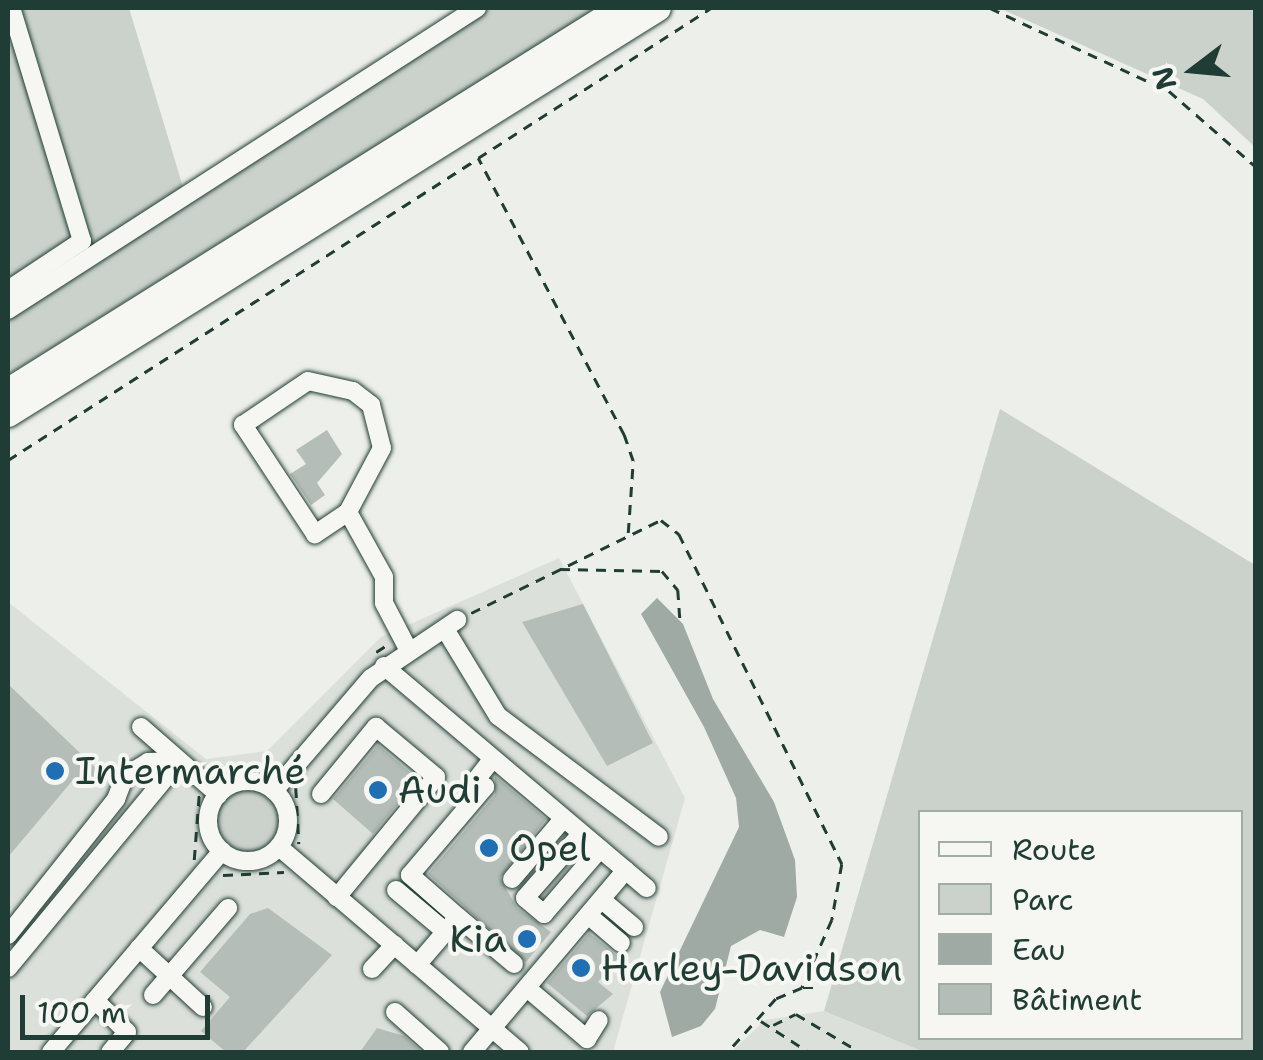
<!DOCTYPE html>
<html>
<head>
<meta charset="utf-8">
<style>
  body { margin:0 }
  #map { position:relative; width:1263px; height:1060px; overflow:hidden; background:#edefea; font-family:"Shantell Sans",sans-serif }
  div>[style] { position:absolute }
  .built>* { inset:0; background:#dce0db }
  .green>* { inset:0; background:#cbd2cc }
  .round { border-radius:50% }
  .water>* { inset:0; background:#9faaa4 }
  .building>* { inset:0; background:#b4bdb8 }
  .path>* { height:2.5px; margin-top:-1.25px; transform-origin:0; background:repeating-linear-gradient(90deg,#1f3d34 0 10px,transparent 0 18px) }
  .roads { filter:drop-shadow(0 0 2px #1f3d34) drop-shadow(0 0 2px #1f3d34) }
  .minor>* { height:18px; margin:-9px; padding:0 9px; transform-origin:9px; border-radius:9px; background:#f6f6f2 }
  .minor>.ring { margin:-9px; padding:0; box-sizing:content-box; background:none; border:18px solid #f6f6f2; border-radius:50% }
  .highway>* { height:25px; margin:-12.5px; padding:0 12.5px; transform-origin:12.5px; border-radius:12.5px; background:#f6f6f2 }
  .dots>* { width:28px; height:28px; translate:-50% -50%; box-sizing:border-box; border:5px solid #f6f6f2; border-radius:50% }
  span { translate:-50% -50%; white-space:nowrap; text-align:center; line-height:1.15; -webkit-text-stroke:8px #f6f6f2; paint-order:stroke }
  .poi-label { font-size:38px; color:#1f3d34 }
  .left { translate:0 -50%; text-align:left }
  .right { translate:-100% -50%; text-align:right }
  .frame { position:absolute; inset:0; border:10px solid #1f3d34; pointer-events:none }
  .legend { position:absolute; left:918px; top:810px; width:325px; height:230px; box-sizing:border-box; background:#f6f6f2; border:2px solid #a0aca6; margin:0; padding:12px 18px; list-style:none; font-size:30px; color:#1f3d34 }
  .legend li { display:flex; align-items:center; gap:20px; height:50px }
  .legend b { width:50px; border:2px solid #a0aca6 }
  .north { position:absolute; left:1143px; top:20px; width:100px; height:100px; -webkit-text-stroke:8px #f6f6f2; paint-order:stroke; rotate:254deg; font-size:28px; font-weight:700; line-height:40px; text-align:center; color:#1f3d34 }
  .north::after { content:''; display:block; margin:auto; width:35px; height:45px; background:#1f3d34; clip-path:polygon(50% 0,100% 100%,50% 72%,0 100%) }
  .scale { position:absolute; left:20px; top:995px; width:190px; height:45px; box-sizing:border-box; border:5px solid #1f3d34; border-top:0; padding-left:12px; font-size:30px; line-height:35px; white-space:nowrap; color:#1f3d34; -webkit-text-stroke:8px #f6f6f2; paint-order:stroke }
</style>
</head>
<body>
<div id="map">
  <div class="built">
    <i style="clip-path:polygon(559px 558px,685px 798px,613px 1052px,8px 1052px,8px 602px,206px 759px,267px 751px,381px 637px)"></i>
    <i style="clip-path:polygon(824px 1011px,924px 1052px,731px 1052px,765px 1020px)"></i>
  </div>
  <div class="green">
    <i style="clip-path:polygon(8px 8px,129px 8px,183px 187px,8px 298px)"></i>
    <i style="clip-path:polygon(488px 8px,597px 8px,8px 375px,8px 316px)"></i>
    <i style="clip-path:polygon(999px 8px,1255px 8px,1255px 147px,1203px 99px)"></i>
    <i style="clip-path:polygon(evenodd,1000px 409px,1255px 565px,1255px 1052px,924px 1052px,824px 1011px,1000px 409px,1240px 812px,1240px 1038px,920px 1038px,920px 812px,1240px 812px)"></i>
    <i class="round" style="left:215px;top:788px;width:66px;height:66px"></i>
  </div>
  <div class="water">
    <i style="clip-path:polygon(657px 598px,683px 624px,713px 699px,774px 802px,795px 860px,797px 897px,784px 937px,760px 930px,731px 946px,715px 1009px,701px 1026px,672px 1037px,660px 992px,739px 827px,736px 798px,704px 727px,641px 614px)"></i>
  </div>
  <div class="building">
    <i style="clip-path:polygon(327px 430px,342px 454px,317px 483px,325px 495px,311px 505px,290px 474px,306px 464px,296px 450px)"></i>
    <i style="clip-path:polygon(583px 604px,653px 743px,607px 766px,522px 622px)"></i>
    <i style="clip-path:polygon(8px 684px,102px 774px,90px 787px,73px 780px,8px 857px)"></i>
    <i style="clip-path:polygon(378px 745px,418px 779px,373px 834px,333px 799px)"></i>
    <i style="clip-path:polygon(495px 776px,546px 819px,500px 878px,517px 908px,551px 932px,526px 962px,428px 874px,495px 795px)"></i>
    <i style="clip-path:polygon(268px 908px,332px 955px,243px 1052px,226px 1052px,201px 1031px,230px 997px,200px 972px,250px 914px)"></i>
    <i style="clip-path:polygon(589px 933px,619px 957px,598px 982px,613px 994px,587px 1016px,547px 983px)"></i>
    <i style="clip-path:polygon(377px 1028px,404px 1036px,422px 1052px,360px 1052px)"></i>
  </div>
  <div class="path">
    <i style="left:990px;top:8px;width:197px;rotate:24.9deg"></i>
    <i style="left:1169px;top:91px;width:116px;rotate:41.1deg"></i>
    <i style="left:8px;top:460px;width:557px;rotate:-32.69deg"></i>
    <i style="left:628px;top:533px;width:72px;rotate:-86deg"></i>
    <i style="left:633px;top:461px;width:28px;rotate:-109deg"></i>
    <i style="left:624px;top:435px;width:313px;rotate:-117.8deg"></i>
    <i style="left:478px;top:158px;width:277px;rotate:-32.8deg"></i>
    <i style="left:560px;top:569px;width:102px;rotate:1.1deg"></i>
    <i style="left:662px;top:571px;width:25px;rotate:50deg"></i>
    <i style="left:678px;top:590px;width:30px;rotate:86deg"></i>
    <i style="left:471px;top:613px;width:212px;rotate:-26.1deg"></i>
    <i style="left:661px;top:520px;width:23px;rotate:38deg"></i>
    <i style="left:679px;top:534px;width:368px;rotate:63.7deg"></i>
    <i style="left:842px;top:864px;width:57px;rotate:100.1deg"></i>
    <i style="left:832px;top:920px;width:74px;rotate:113.8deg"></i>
    <i style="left:802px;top:988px;width:28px;rotate:157deg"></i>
    <i style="left:776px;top:999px;width:72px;rotate:132.2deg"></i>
    <i style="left:376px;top:652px;width:17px;rotate:-33deg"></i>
    <i style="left:217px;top:775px;width:60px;rotate:-11.5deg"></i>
    <i style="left:296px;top:788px;width:56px;rotate:86.9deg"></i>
    <i style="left:194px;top:860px;width:65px;rotate:-85.6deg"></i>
    <i style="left:223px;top:875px;width:61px;rotate:-2.8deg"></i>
    <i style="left:803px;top:988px;width:17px"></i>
    <i style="left:761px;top:1021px;width:57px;rotate:32.9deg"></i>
    <i style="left:773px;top:1025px;width:25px;rotate:-26deg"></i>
    <i style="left:796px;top:1014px;width:74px;rotate:30.7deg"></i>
  </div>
  <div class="roads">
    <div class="minor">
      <i style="left:8px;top:290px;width:89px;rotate:-33.5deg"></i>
      <i style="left:82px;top:241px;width:244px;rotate:-106.9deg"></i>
      <i style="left:8px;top:310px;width:558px;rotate:-32.78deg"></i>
      <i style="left:348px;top:512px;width:40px;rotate:146deg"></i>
      <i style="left:315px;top:534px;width:131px;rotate:-123.4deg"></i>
      <i style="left:243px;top:425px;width:78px;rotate:-34.1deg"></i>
      <i style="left:308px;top:381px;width:46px;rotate:12.5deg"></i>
      <i style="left:353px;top:391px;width:23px;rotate:38deg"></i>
      <i style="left:371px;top:405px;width:44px;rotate:75.7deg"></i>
      <i style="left:382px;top:448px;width:72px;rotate:118deg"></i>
      <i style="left:348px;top:512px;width:74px;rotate:61deg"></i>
      <i style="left:384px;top:577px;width:26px;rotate:90deg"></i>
      <i style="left:384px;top:603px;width:52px;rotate:62.4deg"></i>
      <i style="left:445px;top:629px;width:102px;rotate:58.7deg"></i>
      <i style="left:498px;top:716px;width:201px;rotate:36.9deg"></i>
      <i style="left:384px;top:666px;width:344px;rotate:40.2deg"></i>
      <i style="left:141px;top:727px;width:103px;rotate:41.1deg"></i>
      <i class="ring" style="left:208px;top:781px;width:62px;height:62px"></i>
      <i style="left:274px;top:791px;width:149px;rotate:-49.4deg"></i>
      <i style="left:371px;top:678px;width:104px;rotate:-34deg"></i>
      <i style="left:321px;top:794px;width:87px;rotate:-50.6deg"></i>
      <i style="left:376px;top:727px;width:78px;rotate:39.8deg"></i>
      <i style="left:436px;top:777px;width:156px;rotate:129.5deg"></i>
      <i style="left:581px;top:834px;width:85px;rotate:131.2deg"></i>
      <i style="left:525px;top:898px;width:25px;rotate:40deg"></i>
      <i style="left:544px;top:914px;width:86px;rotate:-49.3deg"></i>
      <i style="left:279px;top:847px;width:316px;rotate:40.4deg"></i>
      <i style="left:512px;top:879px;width:79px;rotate:-49.6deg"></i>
      <i style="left:396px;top:890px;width:65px;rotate:40deg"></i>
      <i style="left:602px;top:900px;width:42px;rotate:40.2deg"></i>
      <i style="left:588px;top:915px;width:43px;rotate:40.3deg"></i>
      <i style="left:458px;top:917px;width:73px;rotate:40deg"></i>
      <i style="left:8px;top:935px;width:174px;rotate:-51.5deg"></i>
      <i style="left:116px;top:799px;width:25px;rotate:-69deg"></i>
      <i style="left:125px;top:776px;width:27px;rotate:-31deg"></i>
      <i style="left:148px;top:762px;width:31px;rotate:-2deg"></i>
      <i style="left:139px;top:948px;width:87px;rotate:42.7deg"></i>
      <i style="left:417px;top:965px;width:63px;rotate:-49.5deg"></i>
      <i style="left:458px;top:917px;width:64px;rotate:-138.8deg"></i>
      <i style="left:410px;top:875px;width:116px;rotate:-49.6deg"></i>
      <i style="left:485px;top:787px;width:11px;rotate:-142deg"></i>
      <i style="left:476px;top:780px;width:24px;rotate:-52deg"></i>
      <i style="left:8px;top:968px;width:268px;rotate:-50.4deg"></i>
      <i style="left:372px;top:969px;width:33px;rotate:-47deg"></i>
      <i style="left:527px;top:988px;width:79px;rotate:40.4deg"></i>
      <i style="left:587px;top:1039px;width:22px;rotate:-58deg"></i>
      <i style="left:153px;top:995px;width:115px;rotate:-49.2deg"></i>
      <i style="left:95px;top:1000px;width:45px;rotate:45deg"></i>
      <i style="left:127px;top:1032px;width:26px;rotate:130deg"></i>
      <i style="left:395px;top:1012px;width:60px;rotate:41.6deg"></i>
      <i style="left:51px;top:1052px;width:264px;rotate:-49.6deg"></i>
      <i style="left:472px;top:1052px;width:238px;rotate:-49.8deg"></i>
    </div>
    <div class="highway">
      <i style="left:8px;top:390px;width:721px;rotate:-32.01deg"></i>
      <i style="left:8px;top:414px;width:766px;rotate:-31.99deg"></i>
    </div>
  </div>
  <div class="dots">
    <i style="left:55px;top:771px;background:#1f6fb2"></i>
    <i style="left:378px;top:790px;background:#1f6fb2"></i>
    <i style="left:489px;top:848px;background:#1f6fb2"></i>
    <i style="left:527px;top:939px;background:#1f6fb2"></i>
    <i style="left:581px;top:968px;background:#1f6fb2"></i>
  </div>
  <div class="poi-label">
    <span class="left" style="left:75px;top:771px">Intermarché</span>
    <span class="left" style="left:398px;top:790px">Audi</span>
    <span class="left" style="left:509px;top:848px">Opel</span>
    <span class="right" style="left:507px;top:939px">Kia</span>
    <span class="left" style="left:601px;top:968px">Harley-Davidson</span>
  </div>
  <div class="frame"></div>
  <ul class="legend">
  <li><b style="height:12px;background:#f6f6f2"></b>Route</li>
  <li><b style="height:28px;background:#cbd2cc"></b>Parc</li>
  <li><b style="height:28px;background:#9faaa4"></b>Eau</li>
  <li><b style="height:28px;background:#b4bdb8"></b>Bâtiment</li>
  </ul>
  <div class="north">N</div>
  <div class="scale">100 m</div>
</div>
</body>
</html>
